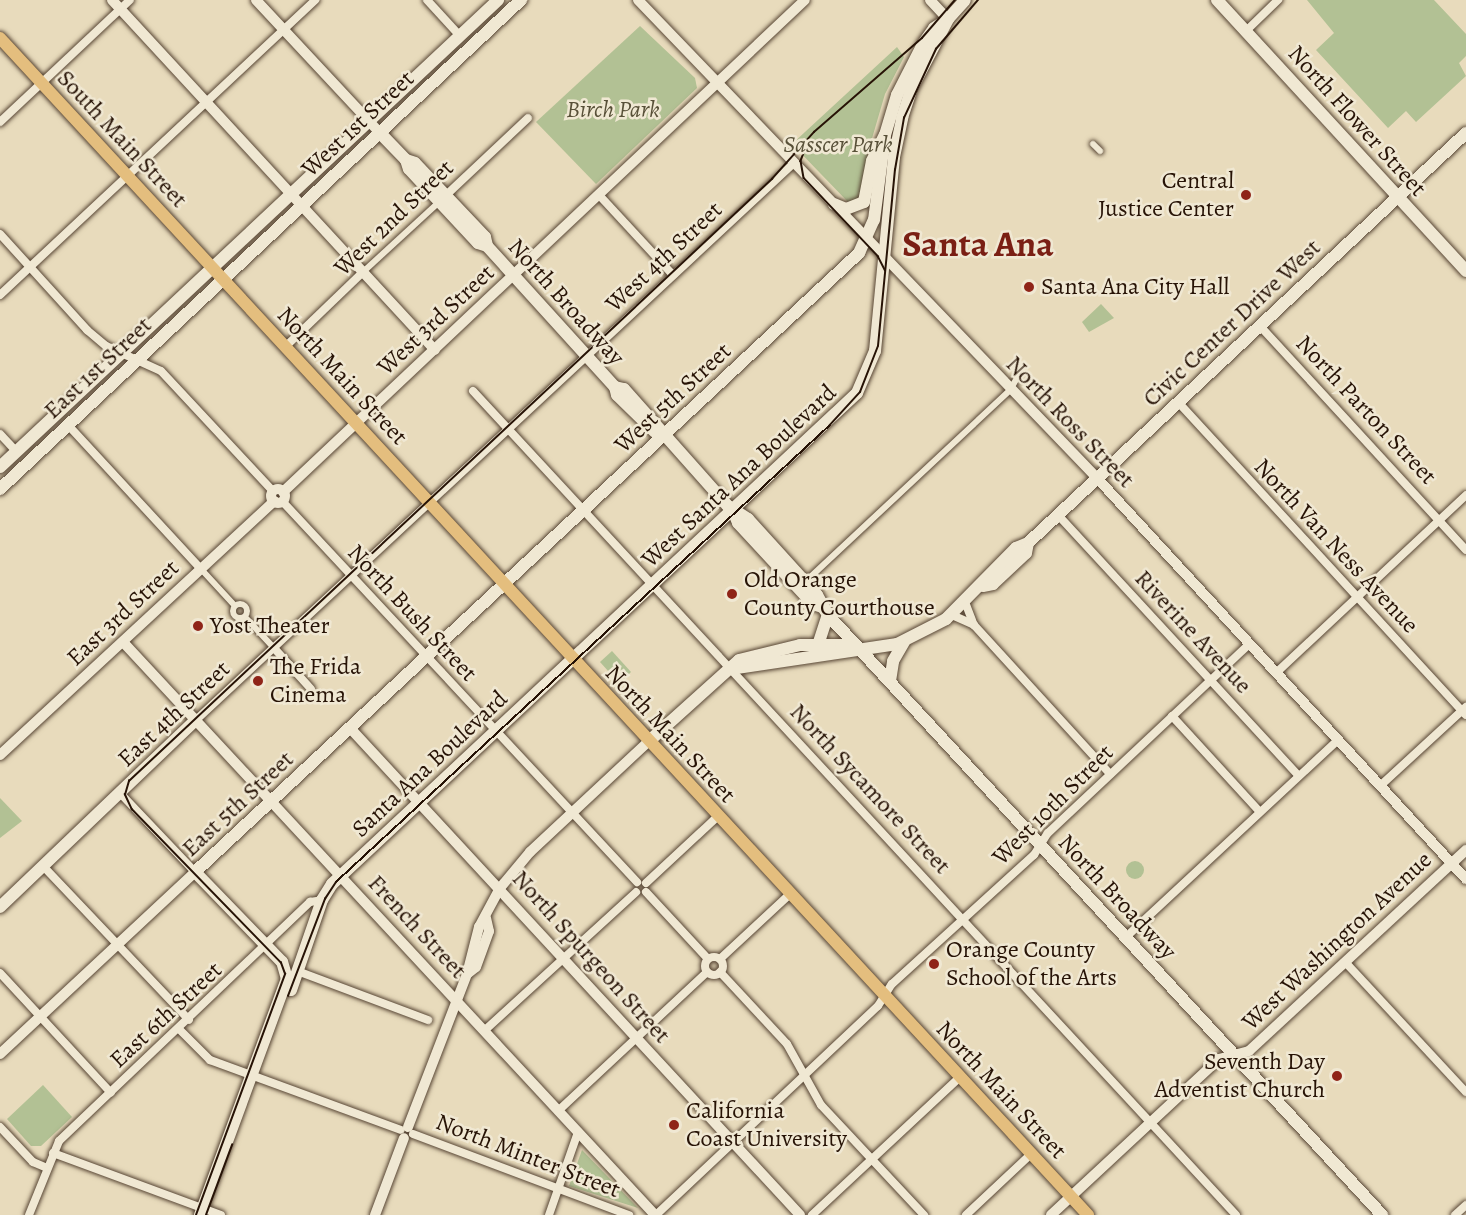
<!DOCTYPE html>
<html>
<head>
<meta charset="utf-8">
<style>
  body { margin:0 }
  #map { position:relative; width:1466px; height:1215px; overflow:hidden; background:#e8dbbc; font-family:Alegreya,serif }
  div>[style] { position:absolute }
  .green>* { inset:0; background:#b2c194 }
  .round { border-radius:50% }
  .roads { filter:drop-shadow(0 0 2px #574534) drop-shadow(0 0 2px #574534) }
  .pedestrian>* { height:6px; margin:-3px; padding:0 3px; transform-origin:3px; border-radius:3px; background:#f0e8d3 }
  .pedestrian>.ring { margin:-3px; padding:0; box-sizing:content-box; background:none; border:6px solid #f0e8d3; border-radius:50% }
  .minor>* { height:8px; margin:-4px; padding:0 4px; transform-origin:4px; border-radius:4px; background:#f0e8d3 }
  .minor>.ring { margin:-4px; padding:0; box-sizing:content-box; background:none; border:8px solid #f0e8d3; border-radius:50% }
  .tertiary>* { height:10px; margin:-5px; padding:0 5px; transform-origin:5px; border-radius:5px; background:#f0e8d3 }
  .tertiary>.ring { margin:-5px; padding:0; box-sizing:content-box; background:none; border:10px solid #f0e8d3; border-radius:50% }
  .secondary>* { height:12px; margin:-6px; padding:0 6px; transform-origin:6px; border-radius:6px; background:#f0e8d3 }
  .primary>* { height:12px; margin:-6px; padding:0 6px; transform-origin:6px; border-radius:6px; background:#e4be7e }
  .tram>* { height:1.5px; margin:-0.75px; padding:0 0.75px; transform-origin:0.75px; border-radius:0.75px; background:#271306 }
  .dots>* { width:16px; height:16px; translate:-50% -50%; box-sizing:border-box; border:3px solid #f0e8d3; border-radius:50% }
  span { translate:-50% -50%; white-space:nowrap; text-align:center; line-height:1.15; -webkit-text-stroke:5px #f0e8d3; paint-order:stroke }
  .park-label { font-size:24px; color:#585038; font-style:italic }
  .street-label { font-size:24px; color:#271306 }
  .poi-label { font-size:24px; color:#271306 }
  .right { translate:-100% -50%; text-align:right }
  .left { translate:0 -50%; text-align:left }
  .town-label { font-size:36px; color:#7a1f14; font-weight:700 }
</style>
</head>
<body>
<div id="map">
  <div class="green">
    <i style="clip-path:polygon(1307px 0,1434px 0,1466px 34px,1466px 56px,1459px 63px,1466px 76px,1416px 122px,1406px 111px,1388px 128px,1316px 50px,1334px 33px)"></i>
    <i style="clip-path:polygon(640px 26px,695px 78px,697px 88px,596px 184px,536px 122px)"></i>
    <i style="clip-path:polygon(897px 47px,904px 57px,885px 94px,868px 152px,862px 198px,848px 202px,792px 144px)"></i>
    <i style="clip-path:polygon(1101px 304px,1114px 318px,1089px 332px,1082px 322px)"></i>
    <i style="clip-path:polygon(612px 651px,631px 672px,619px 683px,600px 662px)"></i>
    <i style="clip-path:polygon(0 798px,22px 821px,0 838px)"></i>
    <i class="round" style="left:1126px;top:861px;width:18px;height:18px"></i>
    <i style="clip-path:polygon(43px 1085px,72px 1117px,41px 1146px,31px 1146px,7px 1119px)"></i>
    <i style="clip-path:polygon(582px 1150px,638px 1208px,569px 1186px)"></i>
  </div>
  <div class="roads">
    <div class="pedestrian">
      <i style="left:1093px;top:144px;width:10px;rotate:45deg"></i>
      <i style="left:363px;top:272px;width:103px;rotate:-42.6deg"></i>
      <i style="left:201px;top:569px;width:50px;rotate:47.4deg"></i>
      <i style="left:805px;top:582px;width:281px;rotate:-43.1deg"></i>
      <i style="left:1010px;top:390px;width:14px;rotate:-60deg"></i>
      <i class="ring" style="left:233px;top:604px;width:8px;height:8px"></i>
      <i style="left:245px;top:617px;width:42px;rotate:46.9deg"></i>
    </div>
    <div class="minor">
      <i style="left:427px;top:0;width:49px;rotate:47.5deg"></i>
      <i style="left:1246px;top:31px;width:45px;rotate:-44.1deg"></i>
      <i style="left:0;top:122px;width:178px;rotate:-43.2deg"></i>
      <i style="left:599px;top:195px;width:109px;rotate:47.2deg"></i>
      <i style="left:442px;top:199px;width:118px;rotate:-43.3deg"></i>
      <i style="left:0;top:234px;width:130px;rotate:47.8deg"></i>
      <i style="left:87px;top:330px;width:25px;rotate:40deg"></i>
      <i style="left:106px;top:346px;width:60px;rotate:24.4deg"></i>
      <i style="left:161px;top:371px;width:164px;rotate:47deg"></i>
      <i style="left:0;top:295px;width:432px;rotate:-43.1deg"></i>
      <i style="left:1260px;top:326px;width:304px;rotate:47.4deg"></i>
      <i style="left:286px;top:346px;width:107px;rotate:-43.9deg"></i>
      <i style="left:473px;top:391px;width:1123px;rotate:47.2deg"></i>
      <i style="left:1178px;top:402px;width:425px;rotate:47.4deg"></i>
      <i style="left:68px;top:425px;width:196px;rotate:47.3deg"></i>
      <i style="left:0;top:434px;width:23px;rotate:47deg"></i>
      <i style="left:282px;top:501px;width:521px;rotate:47.02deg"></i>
      <i style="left:1058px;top:515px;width:355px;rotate:47.3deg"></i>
      <i style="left:965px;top:602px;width:25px;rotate:69deg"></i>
      <i style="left:974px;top:625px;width:202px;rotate:47.6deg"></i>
      <i style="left:952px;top:615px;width:24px;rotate:24deg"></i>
      <i style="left:274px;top:648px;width:55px;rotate:47.9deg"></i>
      <i style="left:1276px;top:673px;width:260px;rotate:-43.1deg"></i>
      <i style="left:1172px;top:716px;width:130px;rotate:47.5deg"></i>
      <i style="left:196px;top:720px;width:817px;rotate:-42.97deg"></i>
      <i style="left:1380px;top:786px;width:117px;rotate:-42.6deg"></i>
      <i style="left:120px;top:793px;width:109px;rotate:46.5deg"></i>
      <i style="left:43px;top:866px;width:212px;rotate:46.5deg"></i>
      <i style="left:646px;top:883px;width:98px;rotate:-42.9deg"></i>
      <i style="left:646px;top:892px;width:91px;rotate:47.2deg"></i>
      <i style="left:1126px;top:937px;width:289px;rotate:-42.9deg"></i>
      <i class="ring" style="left:705px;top:957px;width:10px;height:10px"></i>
      <i style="left:720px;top:959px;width:97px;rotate:-42.9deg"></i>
      <i style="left:1346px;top:963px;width:176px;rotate:47.1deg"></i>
      <i style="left:297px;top:971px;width:140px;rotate:20.5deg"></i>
      <i style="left:720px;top:972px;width:98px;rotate:47.1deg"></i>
      <i style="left:787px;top:1044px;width:70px;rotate:60.9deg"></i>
      <i style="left:821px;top:1105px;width:151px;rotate:46.9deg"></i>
      <i style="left:0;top:973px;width:163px;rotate:47.2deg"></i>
      <i style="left:179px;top:1029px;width:44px;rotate:45deg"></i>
      <i style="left:210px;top:1060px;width:203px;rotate:20.1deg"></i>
      <i style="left:484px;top:1031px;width:206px;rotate:-42.4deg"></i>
      <i style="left:558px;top:1111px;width:204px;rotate:-43deg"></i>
      <i style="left:0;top:1127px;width:48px;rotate:46.7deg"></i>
      <i style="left:33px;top:1162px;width:15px;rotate:23deg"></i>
      <i style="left:413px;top:1134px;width:231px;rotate:20.6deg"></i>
      <i style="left:53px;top:1153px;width:179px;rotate:20.3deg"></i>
      <i style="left:29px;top:1215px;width:80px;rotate:-67.9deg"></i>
      <i style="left:59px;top:1141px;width:347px;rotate:-43.6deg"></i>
      <i style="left:310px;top:902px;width:12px;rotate:-9deg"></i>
      <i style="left:549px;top:1215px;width:88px;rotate:-70.7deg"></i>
      <i style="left:656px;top:1215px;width:305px;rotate:-43.3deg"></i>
      <i style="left:878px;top:1006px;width:26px;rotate:-58deg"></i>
      <i style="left:892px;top:984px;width:192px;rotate:-42.3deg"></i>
      <i style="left:1034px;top:855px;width:26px;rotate:-58deg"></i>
      <i style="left:1048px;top:833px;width:276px;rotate:-43.2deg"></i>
      <i style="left:812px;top:1215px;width:202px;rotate:-43deg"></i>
      <i style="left:966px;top:1215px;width:89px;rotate:-43.2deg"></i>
      <i style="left:1455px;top:1215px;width:15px;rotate:-42deg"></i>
    </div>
    <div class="tertiary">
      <i style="left:112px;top:0;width:476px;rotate:47.3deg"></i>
      <i style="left:256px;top:0;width:182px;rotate:47deg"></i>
      <i style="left:638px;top:0;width:663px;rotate:46.16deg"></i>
      <i style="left:1097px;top:478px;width:545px;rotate:47.38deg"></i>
      <i style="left:930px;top:0;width:26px;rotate:47deg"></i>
      <i class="ring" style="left:271px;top:489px;width:4px;height:4px"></i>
      <i style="left:283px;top:492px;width:717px;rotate:-43.31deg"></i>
      <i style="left:123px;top:642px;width:782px;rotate:47.12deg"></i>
      <i style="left:350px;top:728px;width:663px;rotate:47.26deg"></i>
      <i style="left:0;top:755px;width:374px;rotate:-42.8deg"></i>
      <i style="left:467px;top:974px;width:11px;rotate:-38deg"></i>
      <i style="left:476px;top:967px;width:38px;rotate:-70deg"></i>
      <i style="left:489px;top:931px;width:13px;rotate:-103deg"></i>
      <i style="left:0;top:1054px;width:267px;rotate:-43deg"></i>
      <i style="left:408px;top:1127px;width:164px;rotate:-68.9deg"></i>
      <i style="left:467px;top:974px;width:49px;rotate:-75.7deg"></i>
      <i style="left:479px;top:927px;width:44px;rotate:-61.7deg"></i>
      <i style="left:500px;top:888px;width:47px;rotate:-50.2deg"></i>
      <i style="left:530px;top:852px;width:161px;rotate:-43deg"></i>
      <i style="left:375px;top:1215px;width:82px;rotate:-69.4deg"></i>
      <i style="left:1051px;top:1215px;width:229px;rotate:-42.9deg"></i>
      <i style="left:1219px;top:1059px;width:31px;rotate:-15deg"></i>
      <i style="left:1249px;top:1051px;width:296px;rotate:-42.8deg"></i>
    </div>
    <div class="secondary">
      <i style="left:1217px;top:0;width:368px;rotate:47.4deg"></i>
      <i style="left:380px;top:133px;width:37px;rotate:46deg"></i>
      <i style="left:406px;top:160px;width:9px;rotate:72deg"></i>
      <i style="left:409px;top:169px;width:101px;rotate:47deg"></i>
      <i style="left:478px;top:243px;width:9px;rotate:18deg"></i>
      <i style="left:487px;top:246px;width:190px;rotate:47.8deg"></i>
      <i style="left:615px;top:387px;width:8px;rotate:76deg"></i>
      <i style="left:617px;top:395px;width:53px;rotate:44.2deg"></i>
      <i style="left:406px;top:160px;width:9px;rotate:18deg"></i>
      <i style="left:415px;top:163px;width:102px;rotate:46.6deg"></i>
      <i style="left:485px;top:237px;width:9px;rotate:77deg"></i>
      <i style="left:834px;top:204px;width:13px;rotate:23deg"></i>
      <i style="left:846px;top:209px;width:19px;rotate:-21deg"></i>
      <i style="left:864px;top:202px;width:42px;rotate:-79deg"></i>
      <i style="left:872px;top:161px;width:28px;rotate:-64deg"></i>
      <i style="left:615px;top:387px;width:9px;rotate:13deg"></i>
      <i style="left:624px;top:389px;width:157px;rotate:48.4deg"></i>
      <i style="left:728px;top:506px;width:24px;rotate:33deg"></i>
      <i style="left:748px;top:519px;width:103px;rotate:47.8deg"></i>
      <i style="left:817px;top:595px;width:23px;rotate:61deg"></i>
      <i style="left:828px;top:615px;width:817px;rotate:47.28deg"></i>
      <i style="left:0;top:467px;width:683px;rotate:-43.16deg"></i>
      <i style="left:0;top:489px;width:715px;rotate:-43.19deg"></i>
      <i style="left:733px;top:511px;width:13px;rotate:67deg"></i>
      <i style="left:738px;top:523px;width:110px;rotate:47.2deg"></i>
      <i style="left:813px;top:604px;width:9px;rotate:18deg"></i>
      <i style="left:983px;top:586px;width:10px;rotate:-11deg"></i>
      <i style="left:993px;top:584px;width:45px;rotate:-43.2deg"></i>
      <i style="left:1026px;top:553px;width:10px;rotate:-79deg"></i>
      <i style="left:818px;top:645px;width:32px;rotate:-72deg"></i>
      <i style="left:730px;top:669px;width:169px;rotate:-8.5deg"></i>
      <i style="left:897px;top:644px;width:55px;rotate:-27deg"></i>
      <i style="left:946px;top:619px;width:100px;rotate:-45.4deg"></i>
      <i style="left:1016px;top:548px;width:13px;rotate:-23deg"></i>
      <i style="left:1028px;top:543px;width:600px;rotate:-43.11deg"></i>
      <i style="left:890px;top:681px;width:20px;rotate:-81deg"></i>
      <i style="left:893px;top:661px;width:22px;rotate:-60deg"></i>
      <i style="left:648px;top:742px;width:122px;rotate:-42deg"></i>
      <i style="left:739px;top:660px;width:63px;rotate:-13.8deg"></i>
      <i style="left:800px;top:645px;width:41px"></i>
      <i style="left:841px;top:645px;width:19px;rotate:16deg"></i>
      <i style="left:0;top:907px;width:271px;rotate:-43.7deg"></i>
      <i style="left:291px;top:990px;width:95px;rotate:-71deg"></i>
      <i style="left:322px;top:900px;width:19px;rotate:-58deg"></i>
      <i style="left:332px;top:884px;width:719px;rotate:-43.08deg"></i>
      <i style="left:857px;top:393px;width:46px;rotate:-66.8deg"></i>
      <i style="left:875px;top:351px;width:195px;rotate:-84.4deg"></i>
      <i style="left:894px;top:157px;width:40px;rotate:-78deg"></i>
      <i style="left:902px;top:118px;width:32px;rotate:-72deg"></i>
      <i style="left:912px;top:88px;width:78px;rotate:-62.4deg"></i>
      <i style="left:948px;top:19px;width:25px;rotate:-48deg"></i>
      <i style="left:200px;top:1215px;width:252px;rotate:-69.8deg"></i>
      <i style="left:287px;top:979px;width:18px;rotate:-106deg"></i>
      <i style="left:282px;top:962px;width:125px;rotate:-134deg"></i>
      <i style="left:195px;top:872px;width:908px;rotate:-42.99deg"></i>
      <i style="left:859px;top:253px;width:36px;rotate:-66deg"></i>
      <i style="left:874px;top:220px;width:86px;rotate:-82.6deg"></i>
      <i style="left:885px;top:135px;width:42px;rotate:-73.3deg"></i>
      <i style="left:897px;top:95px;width:57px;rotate:-63deg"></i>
      <i style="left:923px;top:44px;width:19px;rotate:-55deg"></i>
      <i style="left:934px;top:28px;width:17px;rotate:-33deg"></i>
    </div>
    <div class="primary">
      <i style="left:0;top:38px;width:1603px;rotate:47.25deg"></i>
    </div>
  </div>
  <div class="tram">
    <i style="left:809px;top:141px;width:22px;rotate:112deg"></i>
    <i style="left:801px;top:161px;width:17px;rotate:80deg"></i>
    <i style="left:804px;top:178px;width:108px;rotate:46.5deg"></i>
    <i style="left:878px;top:256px;width:16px;rotate:63deg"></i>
    <i style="left:288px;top:996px;width:104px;rotate:-69.1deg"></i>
    <i style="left:325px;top:899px;width:20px;rotate:-57deg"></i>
    <i style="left:336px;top:882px;width:672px;rotate:-42.77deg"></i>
    <i style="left:829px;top:426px;width:46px;rotate:-47.6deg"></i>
    <i style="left:860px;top:392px;width:49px;rotate:-68.6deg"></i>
    <i style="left:878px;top:346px;width:177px;rotate:-84.5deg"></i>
    <i style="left:895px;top:170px;width:53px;rotate:-80.2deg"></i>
    <i style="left:904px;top:118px;width:76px;rotate:-65.1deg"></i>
    <i style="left:936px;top:49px;width:65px;rotate:-49.4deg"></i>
    <i style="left:196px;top:1215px;width:257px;rotate:-69.7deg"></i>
    <i style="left:285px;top:974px;width:12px;rotate:-110deg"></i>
    <i style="left:281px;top:963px;width:214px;rotate:-134.2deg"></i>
    <i style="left:132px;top:810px;width:17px;rotate:-115deg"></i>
    <i style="left:125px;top:795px;width:15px;rotate:-74deg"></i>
    <i style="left:129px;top:781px;width:881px;rotate:-43.11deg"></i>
    <i style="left:772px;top:179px;width:63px;rotate:-48.2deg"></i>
    <i style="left:814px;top:132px;width:143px;rotate:-41deg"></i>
    <i style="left:922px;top:38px;width:50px;rotate:-49deg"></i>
    <i style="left:206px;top:1215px;width:75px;rotate:-69.6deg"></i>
  </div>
  <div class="dots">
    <i style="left:1246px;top:195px;background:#8f2418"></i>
    <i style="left:1029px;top:287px;background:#8f2418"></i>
    <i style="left:732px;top:594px;background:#8f2418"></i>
    <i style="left:198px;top:626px;background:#8f2418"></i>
    <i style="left:258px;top:681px;background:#8f2418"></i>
    <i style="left:934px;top:964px;background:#8f2418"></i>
    <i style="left:1337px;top:1076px;background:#8f2418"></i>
    <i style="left:674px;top:1125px;background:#8f2418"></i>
  </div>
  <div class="park-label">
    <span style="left:613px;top:110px">Birch Park</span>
    <span style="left:838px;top:145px">Sasscer Park</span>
  </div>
  <div class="street-label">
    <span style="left:1357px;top:121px;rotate:48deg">North Flower Street</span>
    <span style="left:358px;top:124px;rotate:-43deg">West 1st Street</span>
    <span style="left:122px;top:139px;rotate:47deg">South Main Street</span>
    <span style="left:394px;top:218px;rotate:-44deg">West 2nd Street</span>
    <span style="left:664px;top:257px;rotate:-43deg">West 4th Street</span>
    <span style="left:566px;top:302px;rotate:48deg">North Broadway</span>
    <span style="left:436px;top:320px;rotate:-43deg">West 3rd Street</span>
    <span style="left:1232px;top:323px;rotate:-43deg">Civic Center Drive West</span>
    <span style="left:98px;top:368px;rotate:-43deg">East 1st Street</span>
    <span style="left:342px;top:376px;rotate:47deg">North Main Street</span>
    <span style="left:673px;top:398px;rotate:-43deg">West 5th Street</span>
    <span style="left:1366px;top:410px;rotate:47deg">North Parton Street</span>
    <span style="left:1070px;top:422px;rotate:46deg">North Ross Street</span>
    <span style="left:739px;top:476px;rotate:-43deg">West Santa Ana Boulevard</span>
    <span style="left:1336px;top:546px;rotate:47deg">North Van Ness Avenue</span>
    <span style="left:123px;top:613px;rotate:-43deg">East 3rd Street</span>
    <span style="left:412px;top:613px;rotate:47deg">North Bush Street</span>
    <span style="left:1193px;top:632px;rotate:47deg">Riverine Avenue</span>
    <span style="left:174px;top:714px;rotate:-43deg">East 4th Street</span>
    <span style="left:670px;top:734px;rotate:47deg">North Main Street</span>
    <span style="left:430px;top:764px;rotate:-43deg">Santa Ana Boulevard</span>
    <span style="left:870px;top:789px;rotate:47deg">North Sycamore Street</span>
    <span style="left:238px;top:804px;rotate:-43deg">East 5th Street</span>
    <span style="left:1053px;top:805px;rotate:-45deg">West 10th Street</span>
    <span style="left:1117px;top:897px;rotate:47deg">North Broadway</span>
    <span style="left:417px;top:927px;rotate:47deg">French Street</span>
    <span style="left:1337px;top:941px;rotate:-43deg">West Washington Avenue</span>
    <span style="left:591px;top:957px;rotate:48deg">North Spurgeon Street</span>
    <span style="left:166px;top:1015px;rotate:-43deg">East 6th Street</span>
    <span style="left:1001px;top:1090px;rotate:47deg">North Main Street</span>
    <span style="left:528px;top:1156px;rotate:21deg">North Minter Street</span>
  </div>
  <div class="poi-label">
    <span class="right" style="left:1234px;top:195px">Central<br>Justice Center</span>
    <span class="left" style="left:1041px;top:287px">Santa Ana City Hall</span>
    <span class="left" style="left:744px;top:594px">Old Orange<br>County Courthouse</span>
    <span class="left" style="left:210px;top:626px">Yost Theater</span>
    <span class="left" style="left:270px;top:681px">The Frida<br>Cinema</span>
    <span class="left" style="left:946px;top:964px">Orange County<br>School of the Arts</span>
    <span class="right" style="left:1325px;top:1076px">Seventh Day<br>Adventist Church</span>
    <span class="left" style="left:686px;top:1125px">California<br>Coast University</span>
  </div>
  <div class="town-label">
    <span style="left:978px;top:244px">Santa Ana</span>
  </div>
</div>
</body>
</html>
